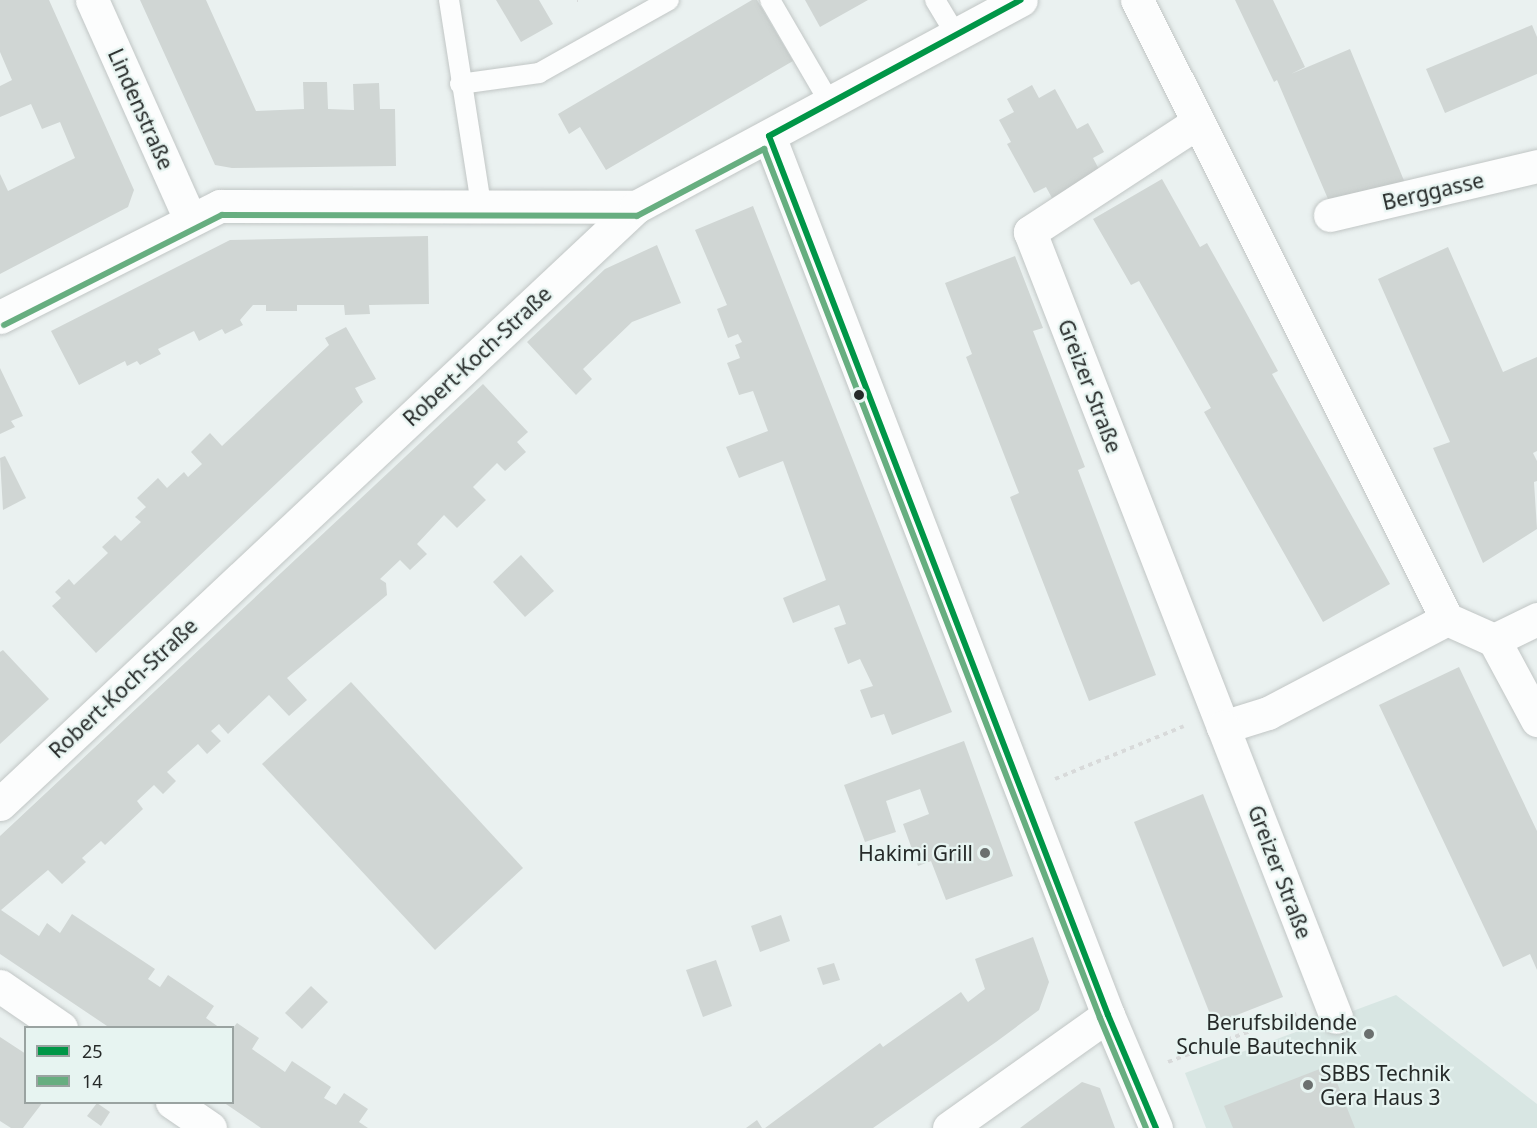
<!DOCTYPE html>
<html>
<head>
<meta charset="utf-8">
<style>
  body { margin:0 }
  #map { position:relative; width:1537px; height:1128px; overflow:hidden; background:#eaf1f0; font-family:"Noto Sans",sans-serif }
  div>[style] { position:absolute }
  .built>* { inset:0; background:#d8e6e3 }
  .building>* { inset:0; background:#d0d6d4 }
  .path>* { height:4px; margin-top:-2px; transform-origin:0; background:repeating-linear-gradient(90deg,#d8dada 0 4.5px,transparent 0 9px) }
  .roads { filter:drop-shadow(0 0 2px #c1c6c5) drop-shadow(0 0 2px #c1c6c5) }
  .lane>* { height:20px; margin:-10px; padding:0 10px; transform-origin:10px; border-radius:10px; background:#fcfdfd }
  .street>* { height:33px; margin:-16.5px; padding:0 16.5px; transform-origin:16.5px; border-radius:16.5px; background:#fcfdfd }
  .bus-1>* { height:6px; margin:-3px; padding:0 3px; transform-origin:3px; border-radius:3px; background:#009647 }
  .bus-2>* { height:6px; margin:-3px; padding:0 3px; transform-origin:3px; border-radius:3px; background:#67ae80 }
  .dots>* { width:16px; height:16px; translate:-50% -50%; box-sizing:border-box; border:3px solid #e7f4f1; border-radius:50% }
  span { translate:-50% -50%; white-space:nowrap; text-align:center; line-height:1.15; -webkit-text-stroke:4.5px #e7f4f1; paint-order:stroke }
  .street-label { font-size:21px; color:#262a29 }
  .poi-label { font-size:21px; color:#262a29 }
  .right { translate:-100% -50%; text-align:right }
  .left { translate:0 -50%; text-align:left }
  .legend { position:absolute; left:24px; top:1026px; width:210px; height:78px; box-sizing:border-box; background:#e7f4f1; border:2px solid #9aa3a1; margin:0; padding:8px 10px; list-style:none; font-size:18px; color:#262a29 }
  .legend li { display:flex; align-items:center; gap:12px; height:30px }
  .legend b { width:30px; border:2px solid #9aa3a1 }
</style>
</head>
<body>
<div id="map">
  <div class="built">
    <i style="clip-path:polygon(1396px 995px,1537px 1104px,1537px 1128px,1206px 1128px,1185px 1073px)"></i>
  </div>
  <div class="building">
    <i style="clip-path:polygon(0 0,49px 0,134px 190px,128px 207px,0 274px,0 174px,8px 191px,75px 158px,60px 122px,42px 129px,31px 104px,0 117px,0 86px,12px 80px,0 52px)"></i>
    <i style="clip-path:polygon(140px 0,206px 0,256px 111px,304px 109px,303px 82px,327px 82px,328px 109px,354px 110px,353px 84px,379px 83px,380px 109px,395px 109px,396px 166px,232px 168px,215px 165px)"></i>
    <i style="clip-path:polygon(496px 0,539px 0,553px 24px,521px 42px)"></i>
    <i style="clip-path:polygon(752px 0,757px 0,793px 61px,606px 170px,580px 127px,569px 134px,558px 114px)"></i>
    <i style="clip-path:polygon(805px 0,868px 0,820px 27px)"></i>
    <i style="clip-path:polygon(1235px 0,1273px 0,1305px 67px,1291px 74px,1350px 49px,1405px 183px,1328px 199px,1277px 80px,1274px 82px)"></i>
    <i style="clip-path:polygon(1532px 25px,1537px 37px,1537px 74px,1445px 113px,1426px 69px)"></i>
    <i style="clip-path:polygon(1032px 85px,1039px 98px,1055px 89px,1077px 129px,1088px 123px,1104px 152px,1093px 158px,1100px 171px,1052px 198px,1046px 187px,1034px 193px,1007px 144px,1011px 142px,999px 120px,1014px 112px,1007px 99px)"></i>
    <i style="clip-path:polygon(1162px 179px,1200px 247px,1207px 243px,1243px 307px,1278px 371px,1272px 374px,1390px 584px,1323px 622px,1204px 412px,1211px 408px,1139px 281px,1131px 285px,1093px 219px)"></i>
    <i style="clip-path:polygon(753px 206px,952px 712px,892px 735px,884px 714px,871px 718px,860px 690px,873px 686px,860px 659px,848px 664px,834px 628px,846px 624px,839px 605px,793px 623px,783px 598px,826px 580px,783px 461px,739px 478px,726px 447px,768px 431px,753px 391px,739px 395px,727px 363px,740px 358px,735px 345px,742px 342px,738px 334px,728px 338px,717px 309px,727px 305px,695px 230px)"></i>
    <i style="clip-path:polygon(428px 236px,429px 304px,369px 305px,370px 314px,345px 315px,344px 305px,297px 305px,297px 311px,266px 311px,266px 305px,253px 305px,240px 320px,243px 325px,225px 334px,222px 329px,199px 341px,194px 331px,158px 349px,161px 354px,140px 365px,137px 361px,127px 366px,125px 361px,79px 385px,51px 331px,230px 240px)"></i>
    <i style="clip-path:polygon(657px 245px,681px 303px,632px 322px,583px 369px,592px 379px,576px 395px,527px 342px,605px 269px)"></i>
    <i style="clip-path:polygon(1448px 247px,1503px 372px,1537px 357px,1537px 451px,1533px 453px,1537px 461px,1537px 481px,1534px 482px,1537px 529px,1483px 563px,1433px 448px,1450px 442px,1378px 279px)"></i>
    <i style="clip-path:polygon(1015px 256px,1043px 328px,1033px 331px,1085px 467px,1078px 470px,1156px 675px,1089px 701px,1010px 497px,1019px 493px,966px 357px,972px 354px,945px 283px)"></i>
    <i style="clip-path:polygon(346px 327px,376px 379px,355px 388px,363px 402px,96px 653px,52px 606px,61px 598px,55px 592px,69px 579px,74px 585px,108px 553px,102px 547px,115px 535px,121px 541px,141px 522px,135px 517px,146px 507px,137px 498px,158px 478px,167px 488px,184px 472px,188px 477px,202px 464px,191px 452px,210px 433px,222px 446px,329px 345px,325px 338px)"></i>
    <i style="clip-path:polygon(0 368px,23px 416px,11px 421px,15px 427px,0 434px)"></i>
    <i style="clip-path:polygon(483px 384px,528px 432px,517px 442px,526px 452px,505px 471px,497px 463px,473px 487px,486px 500px,457px 528px,444px 515px,417px 544px,427px 554px,410px 570px,400px 560px,380px 579px,386px 583px,387px 595px,287px 678px,307px 700px,289px 716px,269px 695px,228px 734px,219px 724px,211px 731px,221px 741px,207px 754px,198px 744px,167px 772px,176px 781px,163px 794px,154px 785px,137px 801px,143px 809px,105px 845px,101px 841px,91px 850px,82px 858px,86px 862px,62px 884px,48px 870px,1px 910px,39px 936px,47px 923px,60px 933px,72px 914px,155px 969px,148px 979px,160px 987px,168px 975px,214px 1006px,206px 1018px,220px 1028px,110px 1028px,0 954px,0 836px)"></i>
    <i style="clip-path:polygon(5px 456px,26px 498px,3px 510px,0 458px)"></i>
    <i style="clip-path:polygon(521px 555px,554px 591px,525px 617px,493px 582px)"></i>
    <i style="clip-path:polygon(3px 650px,49px 699px,0 744px,0 652px)"></i>
    <i style="clip-path:polygon(1459px 667px,1537px 831px,1537px 970px,1530px 954px,1503px 967px,1379px 705px)"></i>
    <i style="clip-path:polygon(351px 682px,523px 868px,435px 950px,262px 764px)"></i>
    <i style="clip-path:polygon(964px 741px,1013px 876px,946px 900px,931px 861px,918px 866px,903px 824px,929px 814px,920px 789px,886px 801px,896px 832px,865px 842px,844px 785px)"></i>
    <i style="clip-path:polygon(1203px 794px,1283px 997px,1214px 1024px,1134px 822px)"></i>
    <i style="clip-path:polygon(781px 915px,790px 941px,760px 952px,751px 926px)"></i>
    <i style="clip-path:polygon(1033px 937px,1049px 982px,1039px 1010px,996px 1042px,873px 1128px,765px 1128px,880px 1043px,883px 1047px,961px 992px,968px 1002px,985px 989px,975px 959px)"></i>
    <i style="clip-path:polygon(716px 960px,732px 1006px,703px 1017px,686px 970px)"></i>
    <i style="clip-path:polygon(834px 963px,840px 980px,823px 985px,817px 968px)"></i>
    <i style="clip-path:polygon(311px 986px,328px 1002px,302px 1029px,285px 1013px)"></i>
    <i style="clip-path:polygon(237px 1023px,259px 1038px,252px 1049px,268px 1060px,285px 1072px,292px 1061px,331px 1087px,324px 1098px,336px 1105px,344px 1093px,368px 1109px,359px 1122px,368px 1128px,261px 1128px,223px 1102px,232px 1102px,232px 1029px)"></i>
    <i style="clip-path:polygon(0 1037px,26px 1054px,26px 1102px,43px 1102px,23px 1128px,11px 1128px,0 1121px)"></i>
    <i style="clip-path:polygon(1330px 1065px,1355px 1128px,1233px 1128px,1224px 1106px)"></i>
    <i style="clip-path:polygon(1082px 1082px,1100px 1088px,1115px 1128px,1020px 1128px)"></i>
    <i style="clip-path:polygon(97px 1103px,110px 1112px,101px 1126px,87px 1116px)"></i>
    <i style="clip-path:polygon(757px 1120px,762px 1128px,746px 1128px)"></i>
  </div>
  <div class="path">
    <i style="left:577px;top:0;width:1px"></i>
    <i style="left:1055px;top:779px;width:139px;rotate:-22.3deg"></i>
    <i style="left:1168px;top:1062px;width:137px;rotate:-20.6deg"></i>
  </div>
  <div class="roads">
    <div class="lane">
      <i style="left:449px;top:0;width:207px;rotate:81.1deg"></i>
      <i style="left:770px;top:0;width:119px;rotate:59.8deg"></i>
      <i style="left:935px;top:0;width:41px;rotate:59deg"></i>
      <i style="left:460px;top:84px;width:80px;rotate:-7.9deg"></i>
      <i style="left:539px;top:73px;width:149px;rotate:-29.3deg"></i>
    </div>
    <div class="street">
      <i style="left:92px;top:0;width:240px;rotate:65.9deg"></i>
      <i style="left:1137px;top:0;width:692px;rotate:63.4deg"></i>
      <i style="left:1447px;top:619px;width:51px;rotate:24.1deg"></i>
      <i style="left:1494px;top:640px;width:91px;rotate:61.7deg"></i>
      <i style="left:1198px;top:122px;width:201px;rotate:146.8deg"></i>
      <i style="left:1030px;top:232px;width:531px;rotate:68.7deg"></i>
      <i style="left:1223px;top:727px;width:47px;rotate:-17.3deg"></i>
      <i style="left:1268px;top:713px;width:202px;rotate:-27.7deg"></i>
      <i style="left:769px;top:136px;width:942px;rotate:68.91deg"></i>
      <i style="left:1108px;top:1015px;width:123px;rotate:67deg"></i>
      <i style="left:1330px;top:215px;width:213px;rotate:-13.3deg"></i>
      <i style="left:0;top:317px;width:246px;rotate:-26.8deg"></i>
      <i style="left:220px;top:206px;width:416px;rotate:0.1deg"></i>
      <i style="left:1494px;top:640px;width:48px;rotate:-26deg"></i>
      <i style="left:1223px;top:727px;width:311px;rotate:68.7deg"></i>
      <i style="left:0;top:804px;width:872px;rotate:-43.19deg"></i>
      <i style="left:636px;top:207px;width:437px;rotate:-28.3deg"></i>
      <i style="left:0;top:986px;width:74px;rotate:34.5deg"></i>
      <i style="left:172px;top:1102px;width:46px;rotate:34.4deg"></i>
      <i style="left:949px;top:1128px;width:195px;rotate:-35.4deg"></i>
    </div>
  </div>
  <div class="bus-1">
    <i style="left:769px;top:136px;width:942px;rotate:68.91deg"></i>
    <i style="left:1108px;top:1015px;width:123px;rotate:67deg"></i>
    <i style="left:769px;top:136px;width:286px;rotate:-28.4deg"></i>
  </div>
  <div class="bus-2">
    <i style="left:4px;top:325px;width:244px;rotate:-26.8deg"></i>
    <i style="left:222px;top:215px;width:415px;rotate:0.1deg"></i>
    <i style="left:637px;top:216px;width:144px;rotate:-27.8deg"></i>
    <i style="left:764px;top:149px;width:932px;rotate:68.86deg"></i>
    <i style="left:1100px;top:1018px;width:119px;rotate:67.3deg"></i>
  </div>
  <div class="dots">
    <i style="left:859px;top:395px;background:#262a29"></i>
    <i style="left:985px;top:853px;background:#6b706f"></i>
    <i style="left:1369px;top:1034px;background:#6b706f"></i>
    <i style="left:1308px;top:1085px;background:#6b706f"></i>
  </div>
  <div class="street-label">
    <span style="left:141px;top:109px;rotate:66deg">Lindenstraße</span>
    <span style="left:1433px;top:191px;rotate:-13deg">Berggasse</span>
    <span style="left:477px;top:356px;rotate:-43deg">Robert-Koch-Straße</span>
    <span style="left:1090px;top:386px;rotate:69deg">Greizer Straße</span>
    <span style="left:123px;top:688px;rotate:-43deg">Robert-Koch-Straße</span>
    <span style="left:1280px;top:872px;rotate:69deg">Greizer Straße</span>
  </div>
  <div class="poi-label">
    <span class="right" style="left:973px;top:853px">Hakimi Grill</span>
    <span class="right" style="left:1357px;top:1034px">Berufsbildende<br>Schule Bautechnik</span>
    <span class="left" style="left:1320px;top:1085px">SBBS Technik<br>Gera Haus 3</span>
  </div>
  <ul class="legend">
  <li><b style="height:8px;background:#009647"></b>25</li>
  <li><b style="height:8px;background:#67ae80"></b>14</li>
  </ul>
</div>
</body>
</html>
